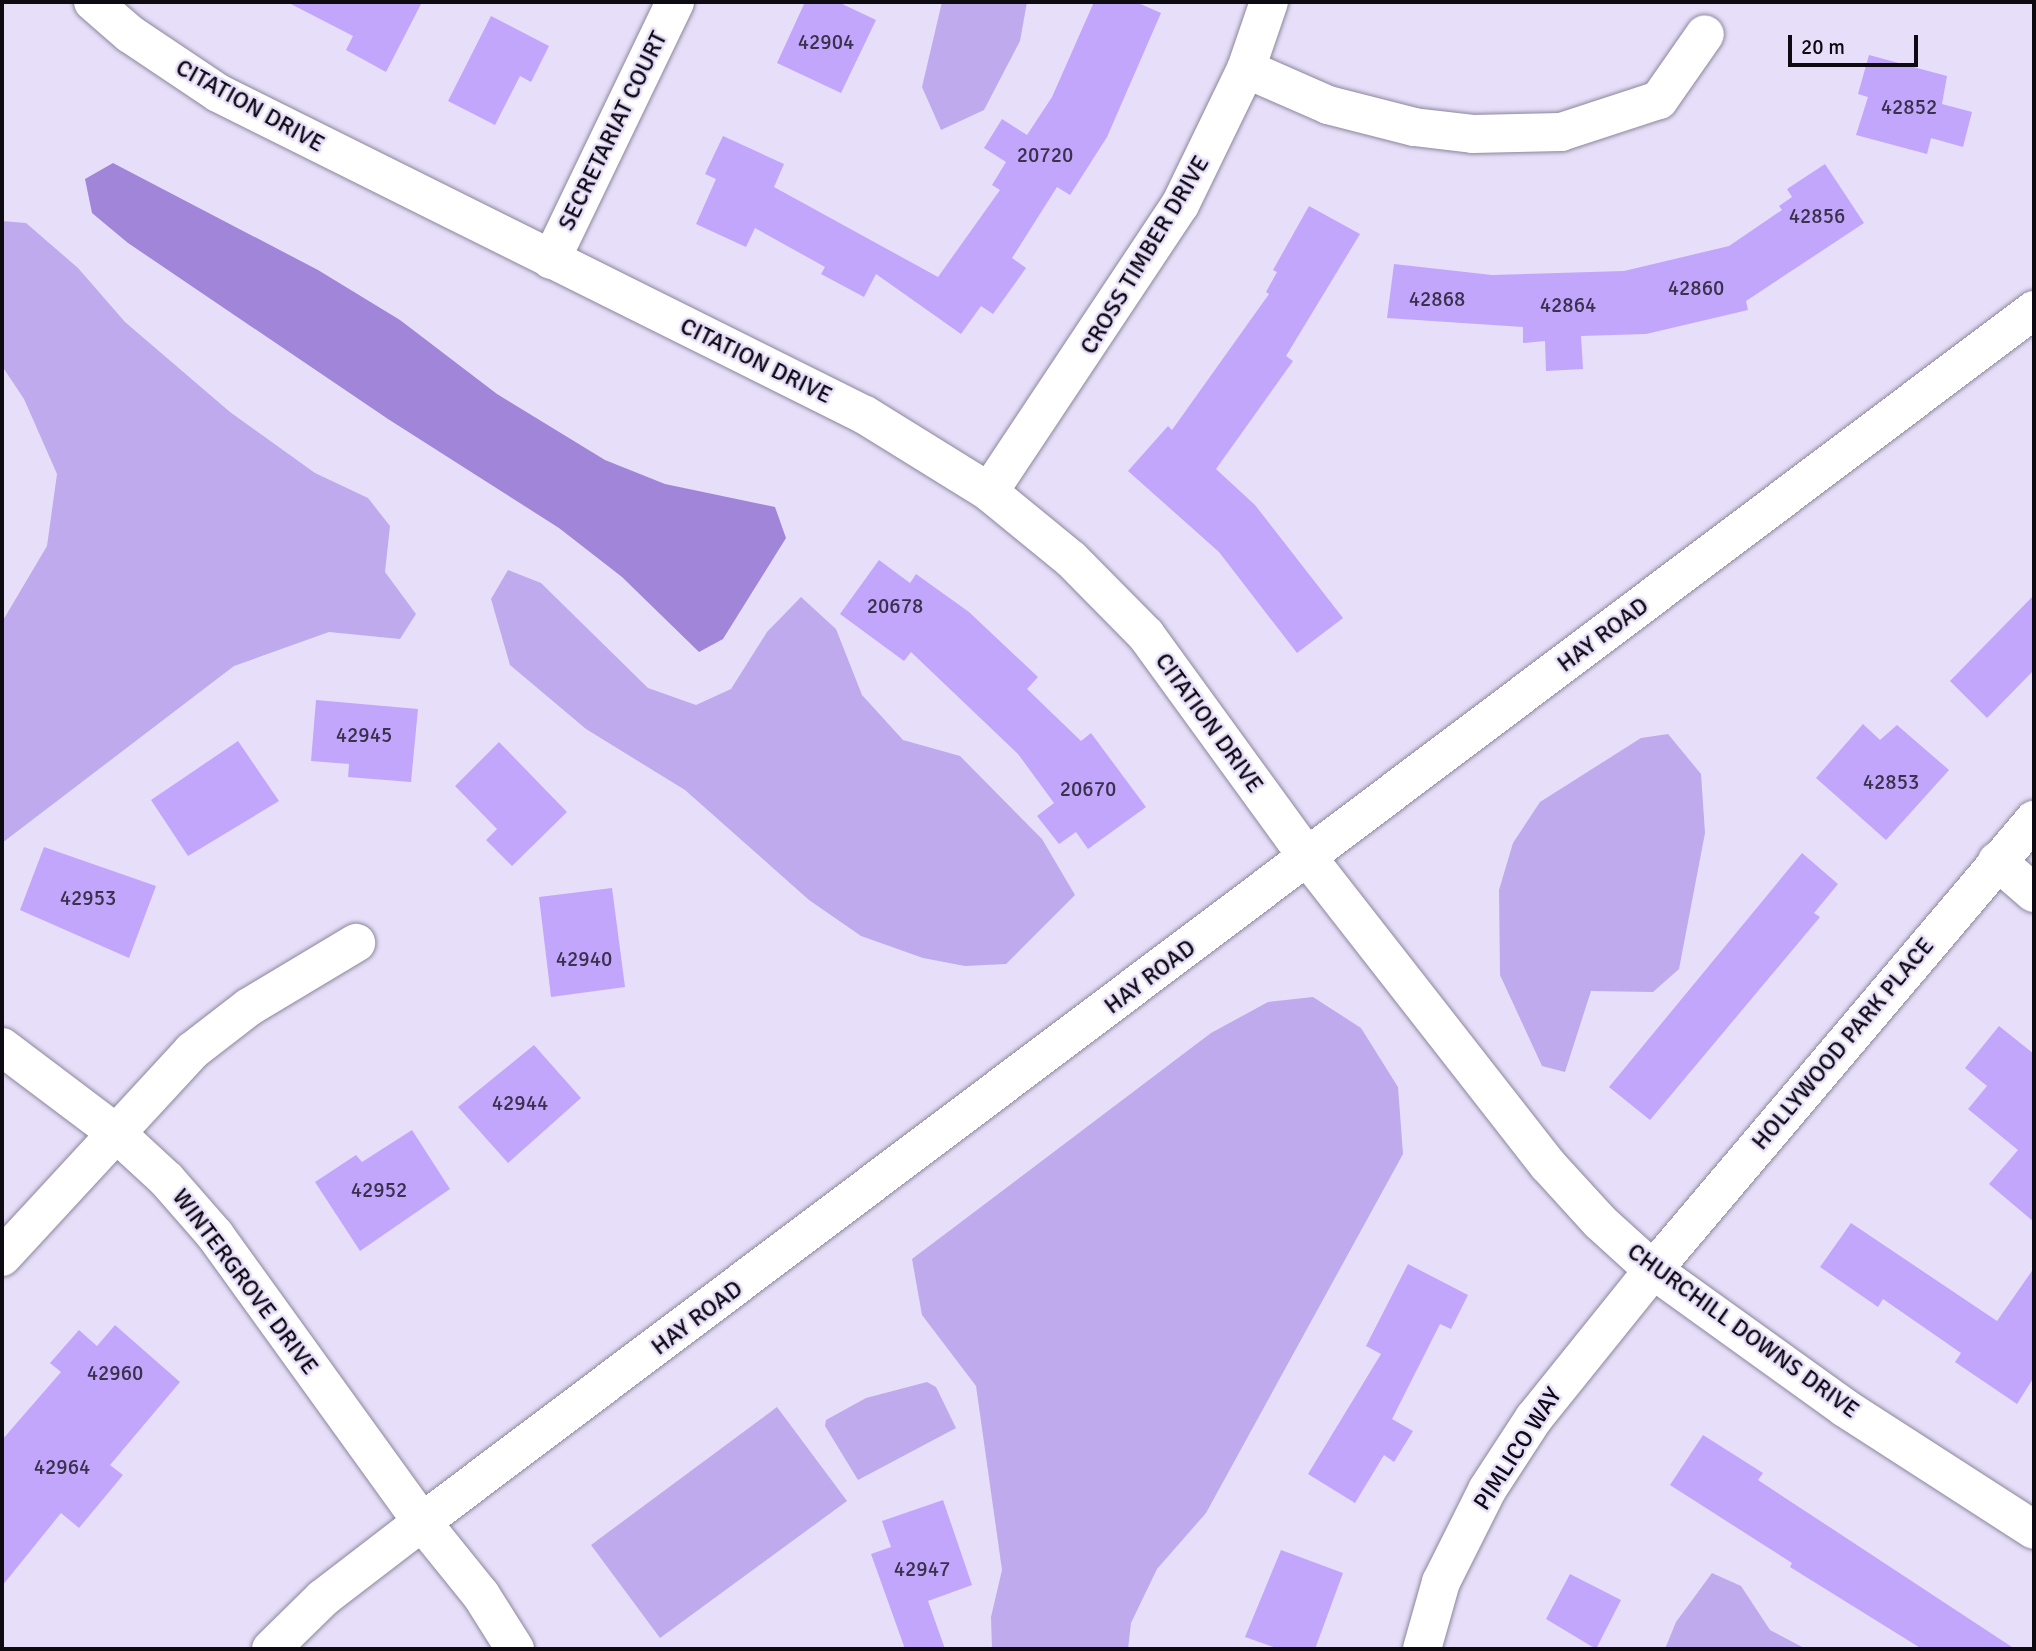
<!DOCTYPE html>
<html>
<head>
<meta charset="utf-8">
<style>
  body { margin:0 }
  #map { position:relative; width:2036px; height:1651px; overflow:hidden; background:#e7dff9; font-family:Signika,sans-serif }
  div>[style] { position:absolute }
  .green>* { inset:0; background:#beaaec }
  .water>* { inset:0; background:#a185d8 }
  .building>* { inset:0; background:#c2a6fc }
  .roads { filter:drop-shadow(0 0 2px #8c869d) drop-shadow(0 0 2px #8c869d) }
  .minor>* { height:38px; margin:-19px; padding:0 19px; transform-origin:19px; border-radius:19px; background:#fff }
  .tertiary>* { height:38px; margin:-19px; padding:0 19px; transform-origin:19px; border-radius:19px; background:#fff }
  span { translate:-50% -50%; white-space:nowrap; text-align:center; line-height:1.15; -webkit-text-stroke:5px #e7dff9; paint-order:stroke }
  .number-label { font-size:21px; color:#3a314c }
  .number-label span { -webkit-text-stroke-width:0 }
  .street-label { font-size:24px; color:#0d0a12 }
  .frame { position:absolute; inset:0; border:4px solid #0d0a12; pointer-events:none }
  .scale { position:absolute; left:1788px; top:35px; width:130px; height:32px; box-sizing:border-box; border:4px solid #0d0a12; border-top:0; padding-left:9px; font-size:21px; line-height:24px; white-space:nowrap; color:#0d0a12; -webkit-text-stroke:5px #e7dff9; paint-order:stroke }
</style>
</head>
<body>
<div id="map">
  <div class="green">
    <i style="clip-path:polygon(942px 2px,1027px 2px,1020px 41px,984px 110px,941px 130px,922px 87px)"></i>
    <i style="clip-path:polygon(2px 221px,26px 223px,78px 268px,125px 322px,230px 412px,315px 473px,368px 498px,390px 526px,385px 572px,416px 614px,400px 639px,329px 632px,234px 666px,2px 843px,2px 622px,47px 546px,57px 474px,24px 399px,2px 366px)"></i>
    <i style="clip-path:polygon(508px 570px,541px 583px,648px 688px,696px 705px,731px 689px,767px 632px,801px 597px,836px 629px,862px 695px,903px 740px,960px 756px,1042px 839px,1075px 895px,1006px 964px,965px 966px,923px 958px,861px 936px,809px 900px,685px 790px,586px 729px,510px 665px,491px 599px)"></i>
    <i style="clip-path:polygon(1668px 734px,1701px 774px,1705px 833px,1679px 969px,1653px 992px,1591px 991px,1565px 1072px,1542px 1066px,1500px 975px,1499px 890px,1513px 843px,1540px 802px,1641px 738px)"></i>
    <i style="clip-path:polygon(1313px 997px,1361px 1028px,1398px 1087px,1403px 1154px,1206px 1513px,1157px 1569px,1131px 1623px,1128px 1649px,992px 1649px,991px 1617px,1002px 1570px,976px 1386px,922px 1315px,912px 1259px,1211px 1033px,1268px 1002px)"></i>
    <i style="clip-path:polygon(927px 1382px,936px 1387px,956px 1428px,858px 1480px,825px 1426px,826px 1420px,866px 1398px)"></i>
    <i style="clip-path:polygon(777px 1407px,847px 1501px,660px 1638px,591px 1545px)"></i>
    <i style="clip-path:polygon(1712px 1573px,1741px 1586px,1770px 1630px,1806px 1649px,1665px 1649px,1676px 1622px)"></i>
  </div>
  <div class="water">
    <i style="clip-path:polygon(113px 163px,318px 270px,400px 320px,497px 394px,605px 460px,665px 484px,775px 507px,786px 538px,723px 639px,699px 652px,622px 577px,559px 528px,388px 419px,128px 243px,92px 213px,85px 179px)"></i>
  </div>
  <div class="building">
    <i style="clip-path:polygon(287px 2px,422px 2px,386px 72px,346px 50px,353px 36px)"></i>
    <i style="clip-path:polygon(805px 2px,838px 2px,876px 20px,841px 93px,777px 63px)"></i>
    <i style="clip-path:polygon(1094px 2px,1136px 2px,1161px 13px,1107px 137px,1070px 195px,1057px 187px,1012px 258px,1026px 268px,993px 314px,981px 306px,961px 334px,876px 274px,864px 297px,821px 274px,825px 267px,755px 228px,746px 247px,696px 224px,716px 179px,705px 174px,723px 136px,784px 164px,774px 187px,938px 277px,1000px 190px,992px 185px,1006px 162px,984px 148px,1002px 119px,1027px 135px,1052px 97px)"></i>
    <i style="clip-path:polygon(491px 16px,549px 46px,531px 82px,520px 76px,495px 125px,448px 101px)"></i>
    <i style="clip-path:polygon(1869px 55px,1947px 76px,1942px 104px,1972px 112px,1963px 147px,1931px 138px,1927px 154px,1856px 135px,1868px 97px,1858px 94px)"></i>
    <i style="clip-path:polygon(1825px 164px,1864px 223px,1746px 301px,1748px 310px,1646px 334px,1581px 336px,1583px 369px,1546px 371px,1545px 341px,1523px 343px,1523px 327px,1387px 318px,1394px 264px,1492px 275px,1624px 271px,1729px 246px,1782px 210px,1779px 206px,1792px 197px,1787px 189px)"></i>
    <i style="clip-path:polygon(1309px 206px,1360px 234px,1286px 356px,1293px 361px,1216px 469px,1255px 505px,1343px 618px,1297px 653px,1219px 552px,1128px 471px,1168px 426px,1172px 430px,1269px 294px,1266px 292px,1277px 272px,1273px 270px)"></i>
    <i style="clip-path:polygon(879px 560px,910px 583px,916px 574px,969px 612px,1038px 677px,1027px 689px,1081px 741px,1091px 733px,1146px 807px,1088px 849px,1076px 832px,1059px 844px,1037px 816px,1054px 803px,1018px 754px,911px 652px,904px 661px,840px 614px)"></i>
    <i style="clip-path:polygon(2034px 595px,2034px 670px,1987px 718px,1950px 681px)"></i>
    <i style="clip-path:polygon(316px 700px,418px 709px,411px 782px,348px 777px,349px 764px,311px 761px)"></i>
    <i style="clip-path:polygon(1863px 724px,1880px 740px,1897px 725px,1949px 770px,1886px 840px,1816px 778px)"></i>
    <i style="clip-path:polygon(238px 741px,279px 801px,188px 856px,151px 800px)"></i>
    <i style="clip-path:polygon(499px 742px,567px 812px,512px 866px,486px 840px,497px 829px,455px 786px)"></i>
    <i style="clip-path:polygon(44px 847px,156px 886px,129px 958px,20px 910px)"></i>
    <i style="clip-path:polygon(1802px 853px,1838px 884px,1814px 913px,1820px 917px,1650px 1120px,1609px 1087px)"></i>
    <i style="clip-path:polygon(612px 888px,625px 987px,551px 997px,539px 897px)"></i>
    <i style="clip-path:polygon(1999px 1026px,2034px 1054px,2034px 1222px,1989px 1184px,2018px 1150px,1968px 1109px,1987px 1086px,1965px 1068px)"></i>
    <i style="clip-path:polygon(534px 1045px,581px 1098px,508px 1163px,458px 1107px)"></i>
    <i style="clip-path:polygon(412px 1130px,450px 1189px,360px 1251px,315px 1182px,356px 1155px,362px 1162px)"></i>
    <i style="clip-path:polygon(1851px 1223px,1997px 1321px,2034px 1268px,2034px 1377px,2017px 1404px,1955px 1362px,1961px 1353px,1883px 1299px,1878px 1307px,1820px 1267px)"></i>
    <i style="clip-path:polygon(1408px 1264px,1468px 1295px,1451px 1329px,1440px 1324px,1392px 1419px,1413px 1431px,1394px 1462px,1384px 1455px,1355px 1503px,1308px 1474px,1381px 1354px,1366px 1346px)"></i>
    <i style="clip-path:polygon(115px 1325px,180px 1382px,110px 1465px,123px 1475px,79px 1528px,61px 1513px,2px 1586px,2px 1440px,61px 1372px,50px 1363px,79px 1330px,97px 1346px)"></i>
    <i style="clip-path:polygon(1703px 1435px,1763px 1473px,1758px 1480px,2015px 1649px,1922px 1649px,1790px 1567px,1792px 1563px,1670px 1485px)"></i>
    <i style="clip-path:polygon(943px 1500px,972px 1585px,928px 1601px,945px 1649px,905px 1649px,871px 1554px,891px 1547px,882px 1521px)"></i>
    <i style="clip-path:polygon(1281px 1550px,1343px 1573px,1315px 1649px,1279px 1649px,1245px 1637px)"></i>
    <i style="clip-path:polygon(1570px 1574px,1621px 1600px,1596px 1649px,1546px 1619px)"></i>
  </div>
  <div class="roads">
    <div class="minor">
      <i style="left:93px;top:2px;width:49px;rotate:40.9deg"></i>
      <i style="left:130px;top:34px;width:106px;rotate:33.8deg"></i>
      <i style="left:218px;top:93px;width:723px;rotate:26.46deg"></i>
      <i style="left:865px;top:415px;width:146px;rotate:31.8deg"></i>
      <i style="left:989px;top:492px;width:106px;rotate:39.3deg"></i>
      <i style="left:1071px;top:559px;width:107px;rotate:45.4deg"></i>
      <i style="left:1146px;top:635px;width:276px;rotate:54deg"></i>
      <i style="left:1308px;top:858px;width:390px;rotate:52deg"></i>
      <i style="left:1548px;top:1165px;width:77px;rotate:47.6deg"></i>
      <i style="left:1600px;top:1222px;width:72px;rotate:42.2deg"></i>
      <i style="left:1653px;top:1270px;width:236px;rotate:35.7deg"></i>
      <i style="left:1845px;top:1408px;width:225px;rotate:32.8deg"></i>
      <i style="left:1246px;top:69px;width:90px;rotate:23.7deg"></i>
      <i style="left:1328px;top:105px;width:89px;rotate:14.3deg"></i>
      <i style="left:1414px;top:127px;width:59px;rotate:6.8deg"></i>
      <i style="left:1473px;top:134px;width:88px;rotate:-1.3deg"></i>
      <i style="left:1561px;top:132px;width:103px;rotate:-18.1deg"></i>
      <i style="left:1659px;top:100px;width:80px;rotate:-55.1deg"></i>
      <i style="left:551px;top:260px;width:286px;rotate:-64.3deg"></i>
      <i style="left:989px;top:492px;width:345px;rotate:-56.4deg"></i>
      <i style="left:1180px;top:205px;width:151px;rotate:-64.1deg"></i>
      <i style="left:1246px;top:69px;width:71px;rotate:-71.1deg"></i>
      <i style="left:1997px;top:861px;width:49px;rotate:40.9deg"></i>
      <i style="left:2px;top:1047px;width:141px;rotate:37deg"></i>
      <i style="left:115px;top:1132px;width:71px;rotate:42.7deg"></i>
      <i style="left:167px;top:1180px;width:73px;rotate:48.9deg"></i>
      <i style="left:215px;top:1235px;width:354px;rotate:54.2deg"></i>
      <i style="left:422px;top:1522px;width:94px;rotate:51.1deg"></i>
      <i style="left:481px;top:1595px;width:64px;rotate:57.8deg"></i>
      <i style="left:2px;top:1257px;width:280px;rotate:-47.3deg"></i>
      <i style="left:192px;top:1051px;width:72px;rotate:-37.7deg"></i>
      <i style="left:249px;top:1007px;width:125px;rotate:-30.9deg"></i>
      <i style="left:1422px;top:1649px;width:70px;rotate:-74.2deg"></i>
      <i style="left:1441px;top:1582px;width:103px;rotate:-63.4deg"></i>
      <i style="left:1487px;top:1490px;width:86px;rotate:-56.9deg"></i>
      <i style="left:1534px;top:1418px;width:190px;rotate:-51.2deg"></i>
      <i style="left:1653px;top:1270px;width:590px;rotate:-49.75deg"></i>
    </div>
    <div class="tertiary">
      <i style="left:271px;top:1649px;width:73px;rotate:-44.4deg"></i>
      <i style="left:323px;top:1598px;width:125px;rotate:-37.5deg"></i>
      <i style="left:422px;top:1522px;width:2017px;rotate:-36.94deg"></i>
    </div>
  </div>
  <div class="number-label">
    <span style="left:826px;top:42px">42904</span>
    <span style="left:1909px;top:107px">42852</span>
    <span style="left:1045px;top:155px">20720</span>
    <span style="left:1817px;top:216px">42856</span>
    <span style="left:1696px;top:288px">42860</span>
    <span style="left:1437px;top:299px">42868</span>
    <span style="left:1568px;top:305px">42864</span>
    <span style="left:895px;top:606px">20678</span>
    <span style="left:364px;top:735px">42945</span>
    <span style="left:1891px;top:782px">42853</span>
    <span style="left:1088px;top:789px">20670</span>
    <span style="left:88px;top:898px">42953</span>
    <span style="left:584px;top:959px">42940</span>
    <span style="left:520px;top:1103px">42944</span>
    <span style="left:379px;top:1190px">42952</span>
    <span style="left:115px;top:1373px">42960</span>
    <span style="left:62px;top:1467px">42964</span>
    <span style="left:922px;top:1569px">42947</span>
  </div>
  <div class="street-label">
    <span style="left:250px;top:106px;rotate:29deg">CITATION DRIVE</span>
    <span style="left:613px;top:131px;rotate:-64deg">SECRETARIAT COURT</span>
    <span style="left:1145px;top:255px;rotate:-59deg">CROSS TIMBER DRIVE</span>
    <span style="left:756px;top:361px;rotate:26deg">CITATION DRIVE</span>
    <span style="left:1603px;top:635px;rotate:-37deg">HAY ROAD</span>
    <span style="left:1209px;top:723px;rotate:54deg">CITATION DRIVE</span>
    <span style="left:1150px;top:977px;rotate:-37deg">HAY ROAD</span>
    <span style="left:1843px;top:1044px;rotate:-50deg">HOLLYWOOD PARK PLACE</span>
    <span style="left:245px;top:1282px;rotate:53deg">WINTERGROVE DRIVE</span>
    <span style="left:697px;top:1318px;rotate:-37deg">HAY ROAD</span>
    <span style="left:1743px;top:1331px;rotate:36deg">CHURCHILL DOWNS DRIVE</span>
    <span style="left:1518px;top:1449px;rotate:-57deg">PIMLICO WAY</span>
  </div>
  <div class="frame"></div>
  <div class="scale">20 m</div>
</div>
</body>
</html>
